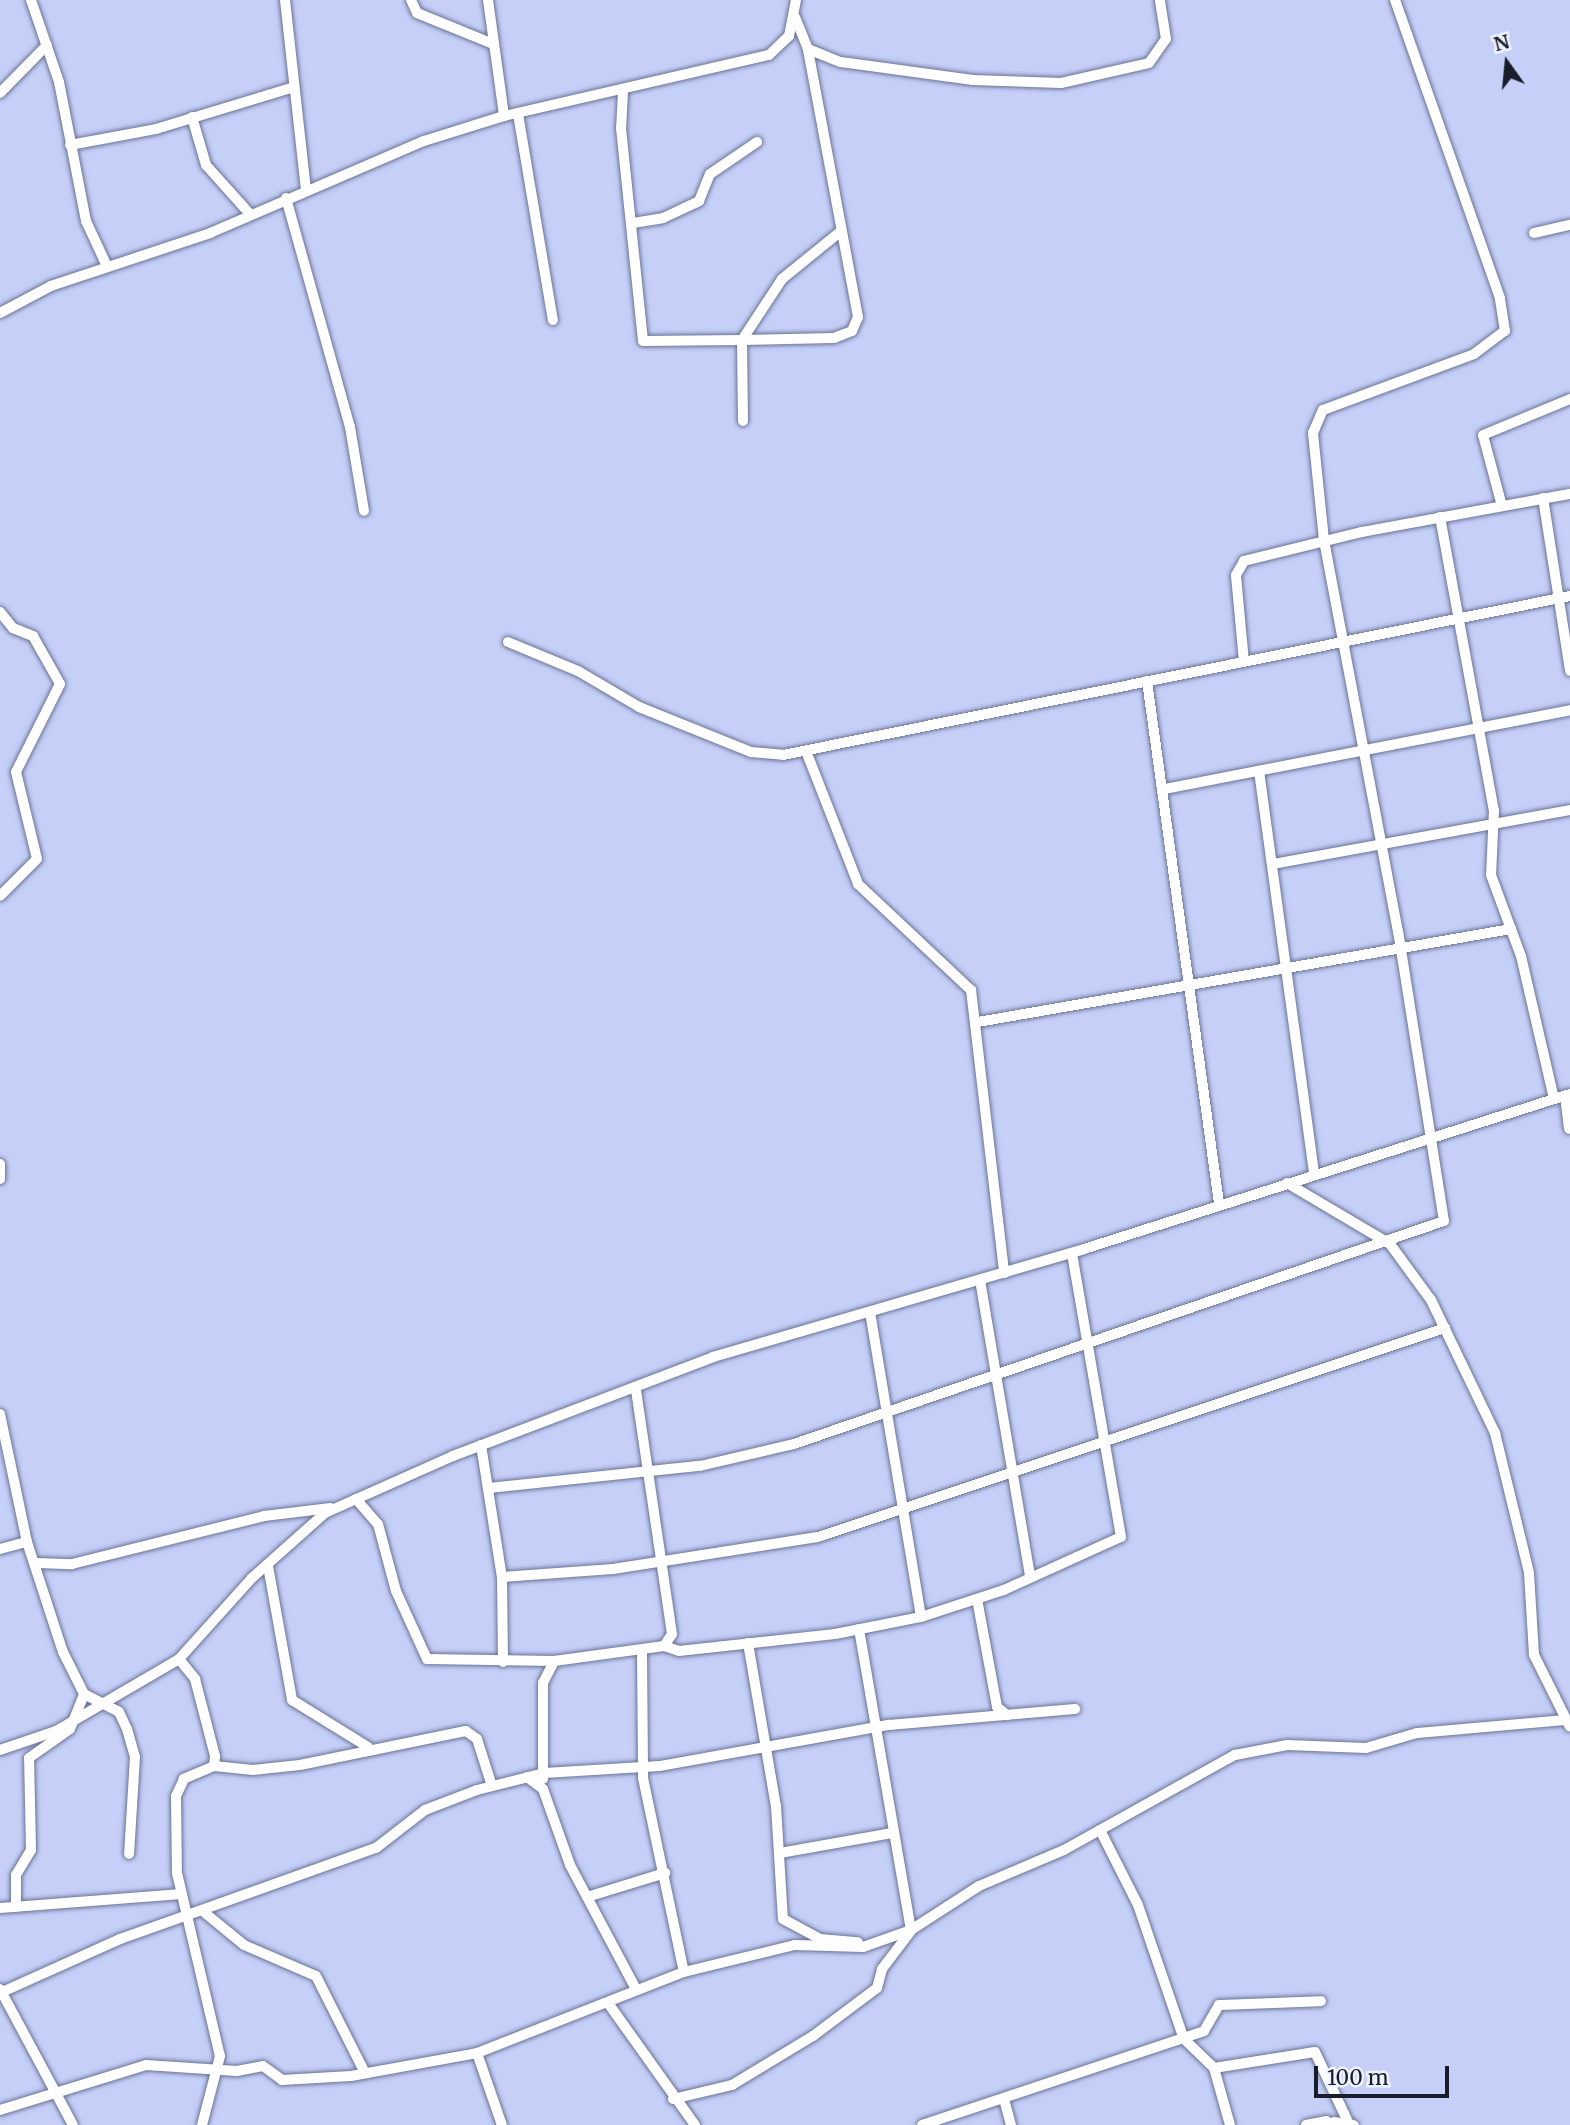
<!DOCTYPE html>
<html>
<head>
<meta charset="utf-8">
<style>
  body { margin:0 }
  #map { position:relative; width:1570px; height:2125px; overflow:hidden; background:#c5cff7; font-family:Merriweather,serif }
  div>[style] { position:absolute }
  .roads { filter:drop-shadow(0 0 2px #6a7397) drop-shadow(0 0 2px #6a7397) }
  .minor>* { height:10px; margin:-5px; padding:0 5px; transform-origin:5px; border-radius:5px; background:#fff }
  span { translate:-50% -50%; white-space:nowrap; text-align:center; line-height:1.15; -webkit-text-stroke:7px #eef2fe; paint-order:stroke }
  .north { position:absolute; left:1472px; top:28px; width:70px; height:70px; -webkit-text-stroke:5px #eef2fe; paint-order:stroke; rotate:345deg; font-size:19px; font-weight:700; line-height:28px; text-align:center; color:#191d2b }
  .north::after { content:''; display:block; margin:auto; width:24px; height:32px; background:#191d2b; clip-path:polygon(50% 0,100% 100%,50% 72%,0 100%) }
  .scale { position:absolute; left:1314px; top:2066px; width:135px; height:32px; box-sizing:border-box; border:4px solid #191d2b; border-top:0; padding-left:9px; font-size:21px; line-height:24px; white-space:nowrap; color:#191d2b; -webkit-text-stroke:5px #eef2fe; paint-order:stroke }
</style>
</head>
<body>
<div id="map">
  <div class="roads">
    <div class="minor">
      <i style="left:31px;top:0;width:87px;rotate:71.1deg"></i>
      <i style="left:59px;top:82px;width:142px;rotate:79deg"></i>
      <i style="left:86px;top:221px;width:47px;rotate:65.1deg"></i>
      <i style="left:285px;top:0;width:192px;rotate:83.7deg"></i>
      <i style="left:411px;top:0;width:14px;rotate:65deg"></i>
      <i style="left:417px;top:13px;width:80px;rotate:22.1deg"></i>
      <i style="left:488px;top:0;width:117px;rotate:82.1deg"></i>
      <i style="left:795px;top:17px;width:35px;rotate:68deg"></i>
      <i style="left:808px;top:49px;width:35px;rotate:22deg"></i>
      <i style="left:841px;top:62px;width:133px;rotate:7.8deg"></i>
      <i style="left:973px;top:80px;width:88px;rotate:2deg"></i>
      <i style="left:1061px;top:83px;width:90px;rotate:-12.8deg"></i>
      <i style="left:1149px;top:63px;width:29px;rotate:-55deg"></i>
      <i style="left:1166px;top:39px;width:39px;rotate:-99deg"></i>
      <i style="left:623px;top:92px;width:36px;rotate:93deg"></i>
      <i style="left:621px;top:128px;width:214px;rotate:84.1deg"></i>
      <i style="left:643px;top:341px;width:99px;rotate:-0.6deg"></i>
      <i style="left:742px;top:340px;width:73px;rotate:-56.7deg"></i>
      <i style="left:782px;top:279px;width:76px;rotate:-39.1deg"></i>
      <i style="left:0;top:93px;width:67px;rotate:-45.6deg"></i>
      <i style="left:518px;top:114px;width:209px;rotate:80.4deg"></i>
      <i style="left:192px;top:117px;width:50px;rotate:73.7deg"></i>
      <i style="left:206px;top:165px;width:66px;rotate:48.1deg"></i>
      <i style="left:70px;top:145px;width:87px;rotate:-10.5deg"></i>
      <i style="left:156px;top:129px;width:141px;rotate:-16.9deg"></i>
      <i style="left:286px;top:198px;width:238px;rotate:74.4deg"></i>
      <i style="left:350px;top:427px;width:85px;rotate:80.5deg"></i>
      <i style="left:633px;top:223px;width:30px;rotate:-9deg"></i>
      <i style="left:663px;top:218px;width:40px;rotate:-25deg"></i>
      <i style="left:699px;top:201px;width:29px;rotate:-68deg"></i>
      <i style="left:710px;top:174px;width:57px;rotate:-34.2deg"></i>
      <i style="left:1534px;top:233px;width:37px;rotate:-13deg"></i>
      <i style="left:0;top:313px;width:58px;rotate:-27.9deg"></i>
      <i style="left:51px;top:286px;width:168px;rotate:-18.4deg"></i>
      <i style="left:210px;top:233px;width:233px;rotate:-23.3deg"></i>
      <i style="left:424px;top:141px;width:84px;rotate:-17.4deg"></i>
      <i style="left:504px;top:116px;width:272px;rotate:-13deg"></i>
      <i style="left:769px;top:55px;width:28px;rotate:-44deg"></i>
      <i style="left:789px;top:36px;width:37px;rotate:-79deg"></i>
      <i style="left:743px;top:421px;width:81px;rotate:-90.7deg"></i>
      <i style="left:742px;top:340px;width:92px;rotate:-1.2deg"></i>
      <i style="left:834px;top:338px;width:19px;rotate:-21deg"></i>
      <i style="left:852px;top:331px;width:15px;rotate:-67deg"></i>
      <i style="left:858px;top:317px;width:273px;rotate:-100.6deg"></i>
      <i style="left:1543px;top:498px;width:175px;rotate:81.1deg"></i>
      <i style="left:1502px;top:506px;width:73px;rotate:-105deg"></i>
      <i style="left:1483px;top:435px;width:94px;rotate:-22.5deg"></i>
      <i style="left:1440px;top:517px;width:298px;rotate:79.6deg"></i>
      <i style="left:1494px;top:810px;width:65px;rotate:92.6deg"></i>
      <i style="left:1491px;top:875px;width:86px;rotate:69.7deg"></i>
      <i style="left:1521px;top:956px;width:147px;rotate:77deg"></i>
      <i style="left:0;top:612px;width:21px;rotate:51deg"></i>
      <i style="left:13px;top:628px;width:22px;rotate:22deg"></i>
      <i style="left:33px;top:636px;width:55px;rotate:60.6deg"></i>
      <i style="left:60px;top:684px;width:98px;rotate:116.6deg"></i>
      <i style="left:16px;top:772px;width:89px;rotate:76.4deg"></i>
      <i style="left:37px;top:859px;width:52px;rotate:135deg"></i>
      <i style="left:508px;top:642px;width:76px;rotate:22.5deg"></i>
      <i style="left:578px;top:671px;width:71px;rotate:30.5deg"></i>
      <i style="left:639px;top:707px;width:121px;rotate:21.9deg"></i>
      <i style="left:751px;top:752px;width:32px;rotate:5deg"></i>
      <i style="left:783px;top:755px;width:803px;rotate:-11.42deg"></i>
      <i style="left:1244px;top:662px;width:87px;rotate:-95.3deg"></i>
      <i style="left:1236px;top:575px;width:16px;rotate:-60deg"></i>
      <i style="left:1244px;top:561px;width:122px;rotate:-13.8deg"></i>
      <i style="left:1362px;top:532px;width:211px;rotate:-10.4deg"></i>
      <i style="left:1147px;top:681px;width:527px;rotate:82.15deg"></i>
      <i style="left:806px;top:751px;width:143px;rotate:68.6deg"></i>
      <i style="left:858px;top:884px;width:155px;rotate:43.2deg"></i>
      <i style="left:971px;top:990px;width:285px;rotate:83.3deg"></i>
      <i style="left:1259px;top:771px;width:406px;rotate:82.2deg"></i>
      <i style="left:1165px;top:789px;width:413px;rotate:-11deg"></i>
      <i style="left:1273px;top:864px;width:302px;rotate:-10.3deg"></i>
      <i style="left:978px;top:1022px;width:541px;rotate:-9.9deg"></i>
      <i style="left:1565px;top:1096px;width:33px;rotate:83deg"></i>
      <i style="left:0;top:1164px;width:15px;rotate:90deg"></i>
      <i style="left:1287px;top:1183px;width:120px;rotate:30.6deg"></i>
      <i style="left:1390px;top:1244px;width:69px;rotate:53.8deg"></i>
      <i style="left:1431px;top:1300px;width:148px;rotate:64.3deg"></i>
      <i style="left:1495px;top:1433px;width:144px;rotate:76.3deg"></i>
      <i style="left:1529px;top:1573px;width:82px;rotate:86.5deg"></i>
      <i style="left:1534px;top:1655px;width:80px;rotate:63.4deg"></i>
      <i style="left:980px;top:1280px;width:300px;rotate:80.4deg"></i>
      <i style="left:870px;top:1312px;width:309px;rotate:80.5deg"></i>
      <i style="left:0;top:1414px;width:131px;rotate:78.1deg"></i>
      <i style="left:27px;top:1542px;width:116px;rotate:71.9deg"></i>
      <i style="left:63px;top:1652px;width:47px;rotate:63.4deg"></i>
      <i style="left:84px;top:1694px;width:39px;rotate:27deg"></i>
      <i style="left:119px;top:1712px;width:19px;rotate:65deg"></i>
      <i style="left:127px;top:1729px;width:29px;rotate:74deg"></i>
      <i style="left:135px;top:1757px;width:97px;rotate:93.5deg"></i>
      <i style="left:481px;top:1445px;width:134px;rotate:81deg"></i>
      <i style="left:502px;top:1577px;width:85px;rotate:89.3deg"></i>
      <i style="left:489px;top:1488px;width:212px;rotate:-6deg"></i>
      <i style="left:700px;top:1466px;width:97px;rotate:-13.2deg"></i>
      <i style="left:794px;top:1444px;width:687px;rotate:-18.94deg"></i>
      <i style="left:1444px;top:1221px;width:293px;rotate:-99deg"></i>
      <i style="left:1398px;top:932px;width:399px;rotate:-100.7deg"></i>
      <i style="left:1324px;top:540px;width:108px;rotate:-95.9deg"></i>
      <i style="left:1313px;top:433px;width:25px;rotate:-67deg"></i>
      <i style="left:1323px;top:410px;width:161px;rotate:-20.3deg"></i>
      <i style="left:1474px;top:354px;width:39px;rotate:-37deg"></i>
      <i style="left:1505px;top:331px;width:33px;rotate:-99deg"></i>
      <i style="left:1500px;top:298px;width:316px;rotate:-109.4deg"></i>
      <i style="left:356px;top:1499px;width:33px;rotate:49deg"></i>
      <i style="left:378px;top:1524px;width:69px;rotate:75deg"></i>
      <i style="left:396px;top:1591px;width:75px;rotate:65.5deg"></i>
      <i style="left:427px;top:1659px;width:127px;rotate:0.9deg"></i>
      <i style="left:554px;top:1661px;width:111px;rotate:-7.8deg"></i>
      <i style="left:664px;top:1646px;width:14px;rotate:-56deg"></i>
      <i style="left:672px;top:1634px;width:246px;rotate:-98.4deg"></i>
      <i style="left:0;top:1549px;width:28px;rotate:-15deg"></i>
      <i style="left:37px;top:1563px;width:35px;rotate:2deg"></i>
      <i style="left:72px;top:1564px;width:198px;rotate:-14deg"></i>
      <i style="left:264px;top:1516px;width:67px;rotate:-6.8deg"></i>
      <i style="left:268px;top:1566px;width:136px;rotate:79.8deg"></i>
      <i style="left:292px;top:1700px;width:89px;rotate:31.7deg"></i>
      <i style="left:502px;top:1577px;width:111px;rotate:-4.1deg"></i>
      <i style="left:613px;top:1569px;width:207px;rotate:-8.9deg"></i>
      <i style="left:818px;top:1537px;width:661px;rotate:-18.43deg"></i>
      <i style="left:977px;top:1599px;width:110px;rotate:79.5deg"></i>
      <i style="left:997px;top:1707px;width:13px;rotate:39deg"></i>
      <i style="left:859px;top:1629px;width:305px;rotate:80.2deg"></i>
      <i style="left:748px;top:1643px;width:165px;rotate:80.3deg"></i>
      <i style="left:776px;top:1806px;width:113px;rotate:86.5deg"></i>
      <i style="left:783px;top:1919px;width:42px;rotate:28.4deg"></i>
      <i style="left:820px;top:1939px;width:38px;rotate:5deg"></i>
      <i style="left:664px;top:1646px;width:16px;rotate:18deg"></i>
      <i style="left:679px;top:1651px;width:157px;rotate:-6.2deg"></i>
      <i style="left:835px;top:1634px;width:88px;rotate:-11.2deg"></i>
      <i style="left:921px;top:1617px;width:87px;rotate:-18deg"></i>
      <i style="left:1004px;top:1590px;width:128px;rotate:-24.4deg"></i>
      <i style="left:1121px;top:1537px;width:288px;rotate:-99.8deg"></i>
      <i style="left:642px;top:1652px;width:126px;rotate:89.5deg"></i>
      <i style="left:643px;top:1778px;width:198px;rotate:78.1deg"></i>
      <i style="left:179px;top:1659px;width:26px;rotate:51deg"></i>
      <i style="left:195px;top:1679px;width:80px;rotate:75.4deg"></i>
      <i style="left:215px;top:1756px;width:10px;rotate:96deg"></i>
      <i style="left:214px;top:1766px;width:33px;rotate:157deg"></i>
      <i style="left:184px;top:1779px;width:19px;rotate:115deg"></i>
      <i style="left:176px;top:1796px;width:77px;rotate:89.3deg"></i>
      <i style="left:177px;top:1873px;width:188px;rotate:76.8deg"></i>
      <i style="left:220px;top:2056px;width:71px;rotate:104.6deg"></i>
      <i style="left:0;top:1750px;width:59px;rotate:-18.7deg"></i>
      <i style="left:56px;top:1731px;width:143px;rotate:-30.3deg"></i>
      <i style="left:179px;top:1659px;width:109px;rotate:-48deg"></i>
      <i style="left:252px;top:1578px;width:98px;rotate:-41.7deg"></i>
      <i style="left:325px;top:1513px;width:140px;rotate:-24deg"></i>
      <i style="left:453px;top:1456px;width:278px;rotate:-20.8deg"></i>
      <i style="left:713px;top:1357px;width:386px;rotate:-16.2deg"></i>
      <i style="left:1084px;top:1249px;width:510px;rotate:-17.69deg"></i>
      <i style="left:214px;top:1766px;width:39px;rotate:6deg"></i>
      <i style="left:253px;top:1770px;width:47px;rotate:-6.1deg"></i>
      <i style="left:300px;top:1765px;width:169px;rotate:-11.6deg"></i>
      <i style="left:466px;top:1731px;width:14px;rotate:36deg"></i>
      <i style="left:477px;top:1739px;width:49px;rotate:72.3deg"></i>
      <i style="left:527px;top:1777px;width:20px;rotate:37deg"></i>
      <i style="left:543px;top:1789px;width:81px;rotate:70.4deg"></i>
      <i style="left:570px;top:1865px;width:140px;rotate:62deg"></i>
      <i style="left:543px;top:1779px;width:96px;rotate:-90deg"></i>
      <i style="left:543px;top:1683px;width:25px;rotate:-63deg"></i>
      <i style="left:1100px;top:1830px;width:84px;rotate:63.1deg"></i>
      <i style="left:1138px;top:1905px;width:142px;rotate:71.1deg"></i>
      <i style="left:1184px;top:2039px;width:42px;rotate:44deg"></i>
      <i style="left:1214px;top:2068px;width:59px;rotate:74.3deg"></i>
      <i style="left:780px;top:1853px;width:114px;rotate:-10.1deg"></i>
      <i style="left:587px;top:1897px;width:82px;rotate:-17.1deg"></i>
      <i style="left:16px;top:1907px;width:32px;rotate:-90deg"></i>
      <i style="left:16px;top:1875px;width:29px;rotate:-59deg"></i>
      <i style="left:31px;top:1850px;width:92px;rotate:-91.2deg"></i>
      <i style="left:29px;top:1758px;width:50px;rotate:-35.3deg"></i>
      <i style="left:70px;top:1729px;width:38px;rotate:-68deg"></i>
      <i style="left:0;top:1908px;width:182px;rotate:-4.4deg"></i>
      <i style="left:205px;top:1913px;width:50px;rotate:39.4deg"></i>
      <i style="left:244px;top:1945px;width:78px;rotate:23.3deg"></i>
      <i style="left:316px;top:1976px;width:109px;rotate:63.2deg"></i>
      <i style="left:0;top:1989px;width:154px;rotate:61.8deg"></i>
      <i style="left:0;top:1993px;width:132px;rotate:-24.2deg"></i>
      <i style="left:120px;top:1939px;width:272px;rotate:-19.6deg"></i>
      <i style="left:376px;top:1848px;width:62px;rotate:-37.8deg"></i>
      <i style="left:425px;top:1810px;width:56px;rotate:-21deg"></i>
      <i style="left:477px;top:1790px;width:69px;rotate:-14.2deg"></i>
      <i style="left:544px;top:1773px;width:116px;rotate:-3.5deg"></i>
      <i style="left:660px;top:1766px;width:232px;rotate:-10.2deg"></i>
      <i style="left:888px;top:1725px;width:188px;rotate:-4.9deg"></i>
      <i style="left:608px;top:2003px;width:150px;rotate:54.5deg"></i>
      <i style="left:477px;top:2053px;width:76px;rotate:70.9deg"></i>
      <i style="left:1214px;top:2068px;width:102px;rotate:-9deg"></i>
      <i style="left:1315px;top:2052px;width:80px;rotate:64.7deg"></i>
      <i style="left:673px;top:2099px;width:61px;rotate:-13.3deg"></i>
      <i style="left:732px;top:2085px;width:95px;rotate:-31.2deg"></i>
      <i style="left:813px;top:2036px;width:80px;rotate:-36.9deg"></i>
      <i style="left:877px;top:1988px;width:20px;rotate:-75deg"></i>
      <i style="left:882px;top:1969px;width:48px;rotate:-52.7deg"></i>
      <i style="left:1004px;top:2099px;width:27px;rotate:75deg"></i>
      <i style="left:0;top:2110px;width:153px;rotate:-17.1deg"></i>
      <i style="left:146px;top:2065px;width:91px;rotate:3.8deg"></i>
      <i style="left:237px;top:2071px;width:26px;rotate:-11deg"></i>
      <i style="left:263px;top:2066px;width:24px;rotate:36deg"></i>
      <i style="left:282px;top:2080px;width:69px;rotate:-3.3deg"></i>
      <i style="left:351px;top:2076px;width:128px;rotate:-10.3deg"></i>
      <i style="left:477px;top:2053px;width:222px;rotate:-21.4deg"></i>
      <i style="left:684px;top:1972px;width:114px;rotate:-13.7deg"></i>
      <i style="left:795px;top:1945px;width:68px;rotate:1.7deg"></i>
      <i style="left:863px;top:1947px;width:51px;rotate:-19.5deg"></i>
      <i style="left:911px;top:1930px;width:81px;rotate:-32.9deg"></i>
      <i style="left:979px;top:1886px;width:92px;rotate:-23deg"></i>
      <i style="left:1064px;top:1850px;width:196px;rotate:-29.1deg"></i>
      <i style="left:1235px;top:1755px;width:53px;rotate:-10.9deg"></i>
      <i style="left:1287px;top:1745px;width:79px;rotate:2.2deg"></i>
      <i style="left:1366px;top:1748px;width:53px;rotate:-16.4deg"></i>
      <i style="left:1417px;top:1733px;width:149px;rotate:-5deg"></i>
      <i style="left:1334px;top:2122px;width:20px;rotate:9deg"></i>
      <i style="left:922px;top:2125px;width:297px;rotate:-18.4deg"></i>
      <i style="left:1204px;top:2031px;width:30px;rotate:-60deg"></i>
      <i style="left:1219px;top:2005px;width:102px;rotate:-2.2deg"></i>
      <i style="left:1306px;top:2125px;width:21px;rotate:-11deg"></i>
    </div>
  </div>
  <div class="north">N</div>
  <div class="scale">100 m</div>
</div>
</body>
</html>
